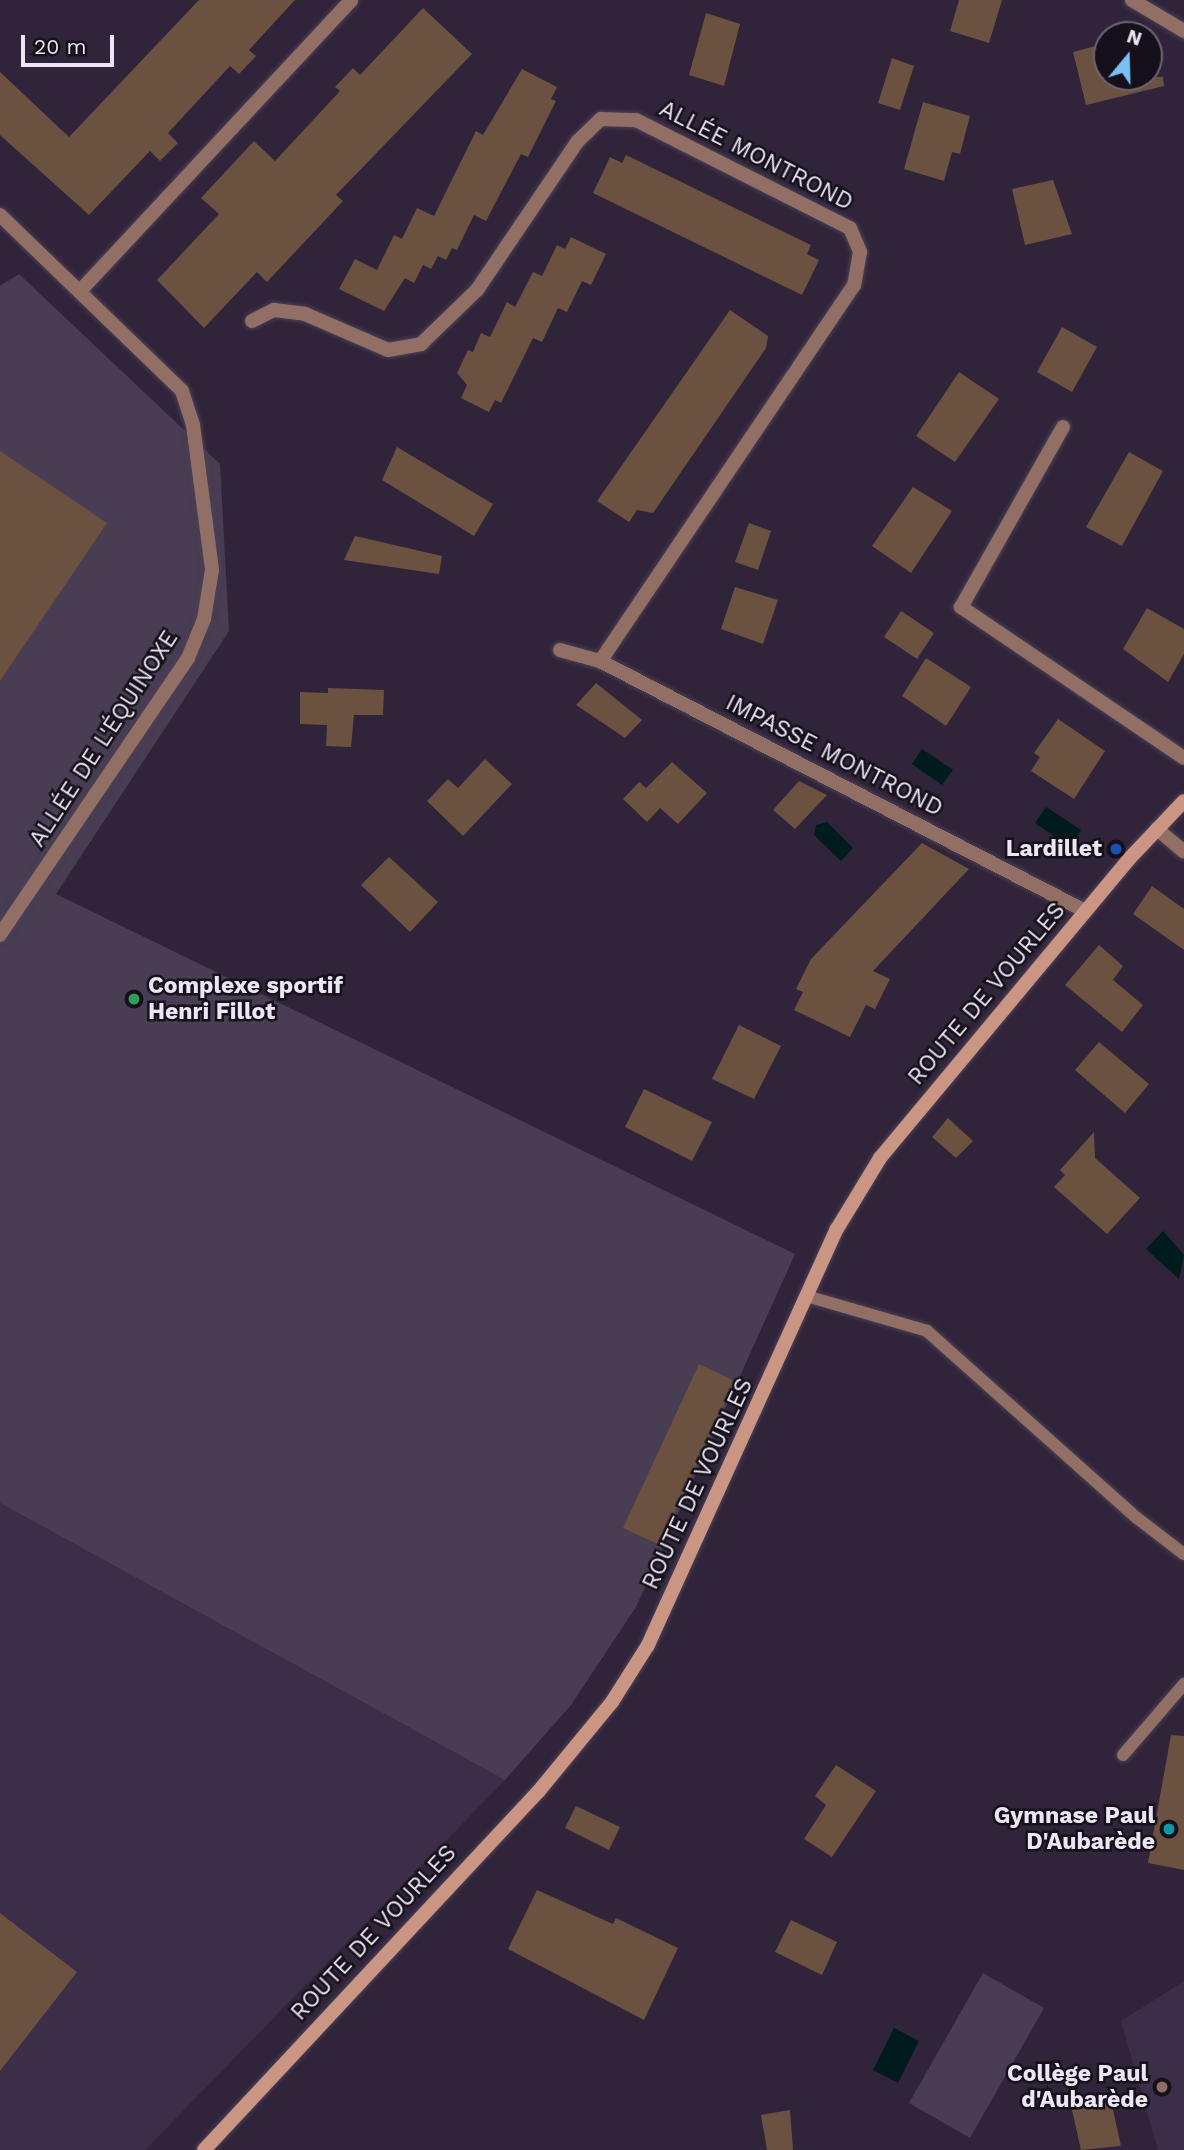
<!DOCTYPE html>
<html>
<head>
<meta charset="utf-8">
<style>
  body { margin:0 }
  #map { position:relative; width:1184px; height:2150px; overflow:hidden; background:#30243a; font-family:"Work Sans",sans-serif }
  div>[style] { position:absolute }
  .built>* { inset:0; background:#3c2e48 }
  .green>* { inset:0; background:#483d53 }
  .water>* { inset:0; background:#001b1c }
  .building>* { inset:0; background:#6a5140 }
  .roads { filter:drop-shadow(0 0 2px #4a3f54) drop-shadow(0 0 2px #4a3f54) }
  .lane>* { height:12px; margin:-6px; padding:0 6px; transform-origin:6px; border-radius:6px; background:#916f64 }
  .street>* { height:14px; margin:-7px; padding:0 7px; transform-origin:7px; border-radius:7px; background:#916f64 }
  .secondary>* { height:14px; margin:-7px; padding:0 7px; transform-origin:7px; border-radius:7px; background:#cb9584 }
  .dots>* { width:19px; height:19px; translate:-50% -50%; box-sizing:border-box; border:4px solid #15101a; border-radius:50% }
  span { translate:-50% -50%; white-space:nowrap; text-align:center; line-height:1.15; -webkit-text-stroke:5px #15101a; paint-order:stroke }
  .street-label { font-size:23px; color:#ece5f4 }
  .poi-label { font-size:23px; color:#ece5f4; font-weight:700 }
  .right { translate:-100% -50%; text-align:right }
  .left { translate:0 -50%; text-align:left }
  .north { position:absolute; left:1093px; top:21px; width:70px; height:70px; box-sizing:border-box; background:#15101a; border:2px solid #6b6571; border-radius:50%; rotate:19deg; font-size:19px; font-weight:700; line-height:28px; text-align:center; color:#ece5f4 }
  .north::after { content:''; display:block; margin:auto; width:24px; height:32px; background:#7abff8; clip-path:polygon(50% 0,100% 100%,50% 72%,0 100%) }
  .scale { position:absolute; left:21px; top:35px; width:93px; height:32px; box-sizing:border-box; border:4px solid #ece5f4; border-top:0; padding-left:9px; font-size:21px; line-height:24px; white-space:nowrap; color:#ece5f4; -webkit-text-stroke:5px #15101a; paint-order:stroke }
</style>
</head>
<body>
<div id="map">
  <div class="built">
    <i style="clip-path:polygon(0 1503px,505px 1780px,145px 2150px,0 2150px)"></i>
    <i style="clip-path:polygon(1184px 1981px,1184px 2150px,1158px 2150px,1121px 2021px)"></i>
  </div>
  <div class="green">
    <i style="clip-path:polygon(19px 274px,220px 464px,229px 631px,56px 894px,795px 1254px,636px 1607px,571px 1705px,505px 1780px,0 1503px,0 286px)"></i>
    <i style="clip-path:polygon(983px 1973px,1044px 2008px,970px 2138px,909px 2103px)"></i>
  </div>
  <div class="water">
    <i style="clip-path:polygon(922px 749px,953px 770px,942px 785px,912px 764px)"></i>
    <i style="clip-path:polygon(1046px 807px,1081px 830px,1070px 847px,1035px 823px)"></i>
    <i style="clip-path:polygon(827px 822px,853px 848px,841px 861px,814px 835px,816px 825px)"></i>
    <i style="clip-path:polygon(1163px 1231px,1184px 1255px,1179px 1279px,1146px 1249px)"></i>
    <i style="clip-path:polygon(894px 2028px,919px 2041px,898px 2083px,873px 2070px)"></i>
  </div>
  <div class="building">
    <i style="clip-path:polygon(199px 0,295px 0,249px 50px,256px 56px,239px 74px,230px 66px,168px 133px,178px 143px,160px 161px,150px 151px,89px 215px,0 135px,0 72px,69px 137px)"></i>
    <i style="clip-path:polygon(959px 0,1002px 0,989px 43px,950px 31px)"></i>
    <i style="clip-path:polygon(423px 8px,472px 54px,336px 195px,343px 201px,267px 282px,257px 272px,204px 328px,157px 280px,219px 214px,201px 198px,254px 141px,275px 161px,340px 91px,335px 87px,353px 68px,360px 75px)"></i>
    <i style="clip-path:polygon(706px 13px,740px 24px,724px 86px,689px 75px)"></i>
    <i style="clip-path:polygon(1107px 43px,1107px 77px,1163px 77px,1164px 86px,1086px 105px,1073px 52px)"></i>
    <i style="clip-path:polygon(892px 58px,914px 66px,900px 110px,878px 103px)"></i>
    <i style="clip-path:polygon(522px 69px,557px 87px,551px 99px,556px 101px,528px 157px,521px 154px,486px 221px,474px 215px,457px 250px,452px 248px,446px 260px,438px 256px,431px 269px,423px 265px,414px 283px,405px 278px,384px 311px,339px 289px,355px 259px,377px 270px,394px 235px,402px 239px,417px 208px,434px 216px,476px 131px,483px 135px)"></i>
    <i style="clip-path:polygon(923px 102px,970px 116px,960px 154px,952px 152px,944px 181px,904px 169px)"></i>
    <i style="clip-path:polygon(626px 155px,811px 245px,807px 254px,819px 260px,802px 295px,593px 193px,610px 157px,622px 163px)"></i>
    <i style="clip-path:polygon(1053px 180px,1072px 234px,1025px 245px,1012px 189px)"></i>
    <i style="clip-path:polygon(571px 237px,606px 254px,591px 285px,582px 281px,567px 312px,558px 308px,542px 342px,533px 338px,501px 403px,495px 400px,489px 412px,461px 398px,467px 385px,457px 373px,468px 350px,473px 352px,481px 333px,490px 337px,507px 302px,515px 307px,533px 272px,542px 276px,557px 245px,565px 249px)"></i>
    <i style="clip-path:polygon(730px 310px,768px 336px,766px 348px,653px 513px,637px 510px,629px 522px,597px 501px)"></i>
    <i style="clip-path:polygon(1062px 327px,1097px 347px,1072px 392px,1037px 372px)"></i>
    <i style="clip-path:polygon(959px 372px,999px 399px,955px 462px,916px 436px)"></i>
    <i style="clip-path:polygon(397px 447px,493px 504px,474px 536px,382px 480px)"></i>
    <i style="clip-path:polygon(0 451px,107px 523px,0 681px)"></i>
    <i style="clip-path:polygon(1129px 452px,1163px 471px,1122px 546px,1086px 527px)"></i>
    <i style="clip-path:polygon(913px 487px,952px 511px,911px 573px,872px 546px)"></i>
    <i style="clip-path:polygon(749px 523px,771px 531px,758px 570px,735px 562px)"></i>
    <i style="clip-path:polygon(355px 536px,442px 556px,439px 574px,344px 560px)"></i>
    <i style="clip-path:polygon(735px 587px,778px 600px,763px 644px,721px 629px)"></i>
    <i style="clip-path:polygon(1147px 608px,1184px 629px,1184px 654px,1168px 682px,1123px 649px)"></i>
    <i style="clip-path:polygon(901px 611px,934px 633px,917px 659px,884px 637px)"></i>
    <i style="clip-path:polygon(926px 658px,971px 687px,946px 726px,902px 696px)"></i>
    <i style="clip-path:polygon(596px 683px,642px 720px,625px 738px,576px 705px)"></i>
    <i style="clip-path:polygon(328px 688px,384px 690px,383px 715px,354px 715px,351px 747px,326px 746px,327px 725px,300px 724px,300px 692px,328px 693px)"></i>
    <i style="clip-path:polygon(1058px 719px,1105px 751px,1074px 799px,1031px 771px,1040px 757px,1034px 753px)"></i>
    <i style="clip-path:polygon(485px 759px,512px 784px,463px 836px,427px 801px,448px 779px,458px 788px)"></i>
    <i style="clip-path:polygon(672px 762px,707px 793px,678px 824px,660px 808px,647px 822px,623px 799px,639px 782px,646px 788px)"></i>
    <i style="clip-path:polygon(799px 781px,827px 795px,795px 829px,773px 810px)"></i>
    <i style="clip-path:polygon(922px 843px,969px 869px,873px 971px,890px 979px,875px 1009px,866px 1005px,850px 1037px,794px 1010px,803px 992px,796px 989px,811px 959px)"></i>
    <i style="clip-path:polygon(389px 857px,438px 902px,410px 932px,361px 885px)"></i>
    <i style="clip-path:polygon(1152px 886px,1184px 909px,1184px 950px,1133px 914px)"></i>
    <i style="clip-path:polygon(1099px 945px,1123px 966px,1113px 980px,1143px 1005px,1122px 1032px,1065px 985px)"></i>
    <i style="clip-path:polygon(739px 1025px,781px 1046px,754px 1099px,712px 1079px)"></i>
    <i style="clip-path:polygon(1099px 1042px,1149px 1084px,1125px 1113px,1075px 1070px)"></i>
    <i style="clip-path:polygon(644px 1089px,712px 1122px,692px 1161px,625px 1127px)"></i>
    <i style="clip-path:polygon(948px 1118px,973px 1141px,956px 1158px,932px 1137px)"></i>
    <i style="clip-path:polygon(1094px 1132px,1095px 1158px,1140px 1198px,1107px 1234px,1054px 1187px,1065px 1175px,1060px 1170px)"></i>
    <i style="clip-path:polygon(699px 1364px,735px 1381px,660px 1545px,623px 1528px)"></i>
    <i style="clip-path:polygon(1171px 1735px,1184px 1736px,1184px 1870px,1148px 1863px)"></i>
    <i style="clip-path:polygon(836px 1765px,876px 1791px,832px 1857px,804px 1839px,826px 1805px,815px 1796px)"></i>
    <i style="clip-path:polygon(576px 1806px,620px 1827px,609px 1850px,565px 1828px)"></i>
    <i style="clip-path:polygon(537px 1890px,613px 1924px,616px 1918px,678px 1948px,644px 2020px,508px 1949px)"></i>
    <i style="clip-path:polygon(0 1913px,77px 1972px,0 2071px)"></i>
    <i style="clip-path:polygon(791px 1920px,837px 1942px,822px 1975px,775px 1952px)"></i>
    <i style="clip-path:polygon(1111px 2101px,1121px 2146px,1081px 2150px,1072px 2110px)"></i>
    <i style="clip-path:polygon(790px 2110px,793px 2150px,767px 2150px,761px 2115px)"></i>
  </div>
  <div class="roads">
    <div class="lane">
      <i style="left:806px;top:1296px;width:126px;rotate:16.1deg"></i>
      <i style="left:927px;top:1331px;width:281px;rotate:41.7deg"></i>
      <i style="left:1137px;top:1518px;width:59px;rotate:37.5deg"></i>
      <i style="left:1123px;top:1755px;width:94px;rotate:-49.3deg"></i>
    </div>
    <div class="street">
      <i style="left:1132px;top:0;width:61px;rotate:30.8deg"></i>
      <i style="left:0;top:215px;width:253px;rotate:44deg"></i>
      <i style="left:182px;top:391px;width:36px;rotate:72deg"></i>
      <i style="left:193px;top:425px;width:146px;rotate:82.5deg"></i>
      <i style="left:212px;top:570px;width:50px;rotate:99.3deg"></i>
      <i style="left:204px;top:619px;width:42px;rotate:112.3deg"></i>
      <i style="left:188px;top:658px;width:335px;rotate:124.2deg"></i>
      <i style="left:81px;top:290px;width:396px;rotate:-47deg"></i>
      <i style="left:252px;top:321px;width:25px;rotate:-27deg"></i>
      <i style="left:274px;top:310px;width:31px;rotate:7deg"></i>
      <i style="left:305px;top:314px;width:90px;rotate:23.4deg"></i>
      <i style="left:388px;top:350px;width:34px;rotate:-10deg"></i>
      <i style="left:421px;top:344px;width:78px;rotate:-44deg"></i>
      <i style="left:477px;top:290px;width:180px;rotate:-55.9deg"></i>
      <i style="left:578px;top:141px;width:32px;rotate:-44deg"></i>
      <i style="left:601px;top:119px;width:35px;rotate:2deg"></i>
      <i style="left:636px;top:120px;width:240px;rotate:26.8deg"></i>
      <i style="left:850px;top:228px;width:26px;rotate:67deg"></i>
      <i style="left:860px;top:252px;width:34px;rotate:100deg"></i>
      <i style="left:854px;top:285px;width:454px;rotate:124deg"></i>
      <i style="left:1063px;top:427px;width:207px;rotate:119.5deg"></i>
      <i style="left:961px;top:607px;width:269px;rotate:34.1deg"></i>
      <i style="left:560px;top:650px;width:41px;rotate:15.4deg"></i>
      <i style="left:600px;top:661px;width:546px;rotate:27.27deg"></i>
      <i style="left:1157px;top:829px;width:35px;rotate:40deg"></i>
    </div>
    <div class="secondary">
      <i style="left:204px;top:2150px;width:490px;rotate:-47deg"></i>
      <i style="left:538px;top:1792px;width:117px;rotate:-50.6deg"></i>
      <i style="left:612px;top:1702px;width:67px;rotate:-57.7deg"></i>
      <i style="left:648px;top:1645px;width:457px;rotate:-65.6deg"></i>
      <i style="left:837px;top:1229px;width:83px;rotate:-58.8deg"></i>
      <i style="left:880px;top:1158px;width:388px;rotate:-50.2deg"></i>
      <i style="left:1128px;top:860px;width:81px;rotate:-46.5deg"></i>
    </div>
  </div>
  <div class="dots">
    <i style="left:1116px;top:849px;background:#1a4fb4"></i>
    <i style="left:134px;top:999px;background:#2e9e5b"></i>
    <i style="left:1169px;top:1829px;background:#0f9aa8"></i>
    <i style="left:1162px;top:2087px;background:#8d6e63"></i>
  </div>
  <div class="street-label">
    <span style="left:756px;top:156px;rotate:27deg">ALLÉE MONTROND</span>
    <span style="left:104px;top:739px;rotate:-57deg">ALLÉE DE L'ÉQUINOXE</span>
    <span style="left:834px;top:756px;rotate:27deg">IMPASSE MONTROND</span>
    <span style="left:987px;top:994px;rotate:-50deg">ROUTE DE VOURLES</span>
    <span style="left:698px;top:1484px;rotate:-65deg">ROUTE DE VOURLES</span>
    <span style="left:374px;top:1933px;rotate:-47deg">ROUTE DE VOURLES</span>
  </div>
  <div class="poi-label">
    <span class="right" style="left:1102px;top:849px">Lardillet</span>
    <span class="left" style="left:148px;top:999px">Complexe sportif<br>Henri Fillot</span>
    <span class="right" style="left:1155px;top:1829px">Gymnase Paul<br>D'Aubarède</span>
    <span class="right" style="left:1148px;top:2087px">Collège Paul<br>d'Aubarède</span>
  </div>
  <div class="north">N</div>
  <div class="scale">20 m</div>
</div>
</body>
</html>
